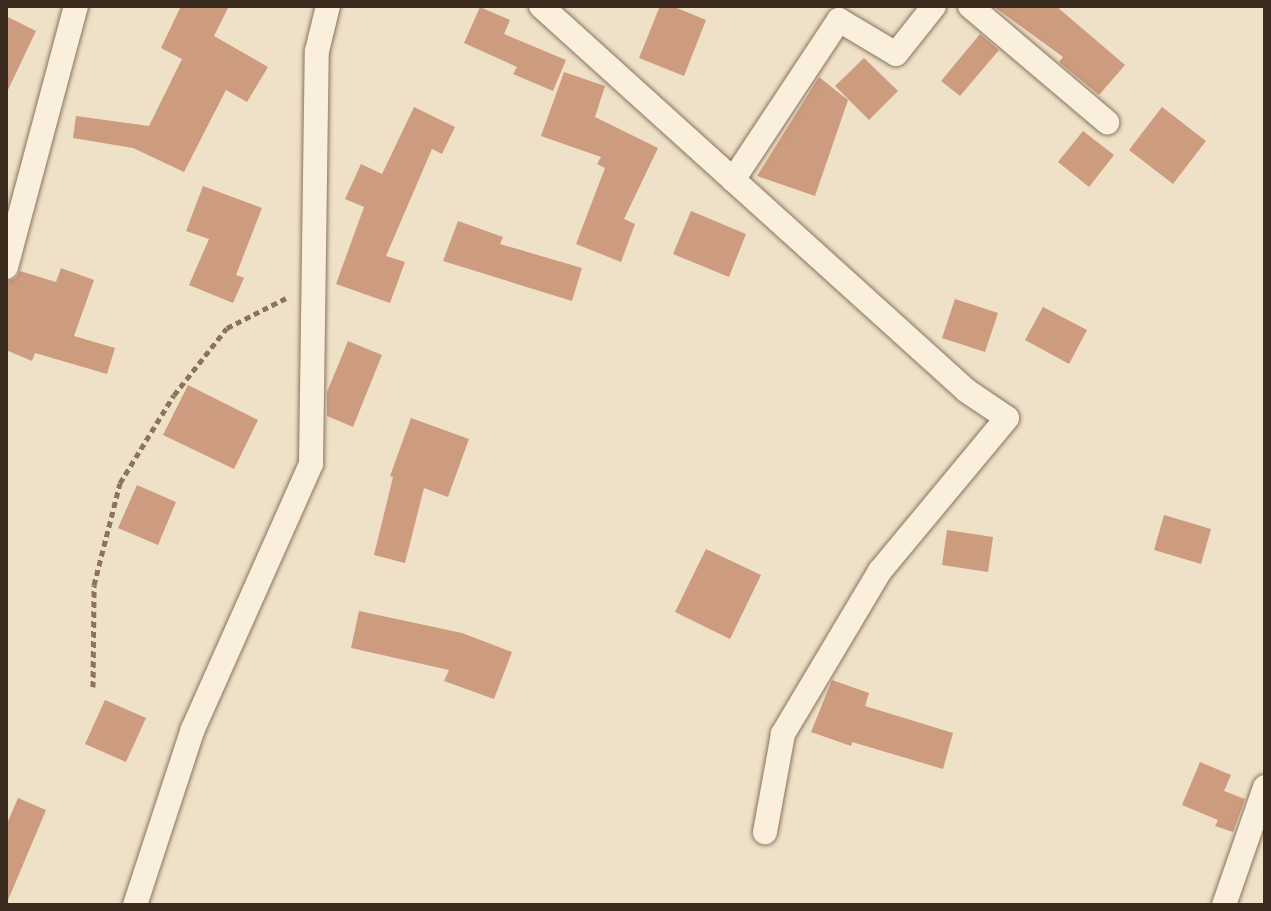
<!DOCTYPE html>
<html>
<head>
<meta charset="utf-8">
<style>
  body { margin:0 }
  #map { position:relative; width:1271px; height:911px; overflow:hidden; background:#efe1c8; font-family:"Times New Roman",serif }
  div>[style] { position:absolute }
  .building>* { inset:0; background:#cd9b7e }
  .path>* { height:5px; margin-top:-2.5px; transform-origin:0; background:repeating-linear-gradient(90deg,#8b735d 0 6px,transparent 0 10px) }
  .roads { filter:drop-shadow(0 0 2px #8b735d) drop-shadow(0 0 2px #8b735d) }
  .street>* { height:24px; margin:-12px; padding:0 12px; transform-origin:12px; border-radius:12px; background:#f9efdc }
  span { translate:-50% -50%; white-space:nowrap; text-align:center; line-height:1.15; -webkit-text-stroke:7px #f6ecd8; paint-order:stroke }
  .frame { position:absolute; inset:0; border:8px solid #3c2c20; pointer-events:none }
</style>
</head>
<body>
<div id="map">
  <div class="building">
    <i style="clip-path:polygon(181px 6px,229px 6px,214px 36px,268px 67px,247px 102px,226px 90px,184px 172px,133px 148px,73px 138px,76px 116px,149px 126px,182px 59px,161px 48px)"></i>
    <i style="clip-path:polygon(660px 6px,672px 6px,706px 20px,684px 76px,639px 58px)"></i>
    <i style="clip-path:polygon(993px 6px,1056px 6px,1125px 65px,1099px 95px,1059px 62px,1063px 57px)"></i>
    <i style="clip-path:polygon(480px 7px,510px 20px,504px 34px,566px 60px,553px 91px,513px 74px,517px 67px,464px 43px)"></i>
    <i style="clip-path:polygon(6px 16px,36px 31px,6px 94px)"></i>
    <i style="clip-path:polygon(980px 34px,999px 50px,960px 96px,941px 81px)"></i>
    <i style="clip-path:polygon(864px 58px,898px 91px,869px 120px,835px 86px)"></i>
    <i style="clip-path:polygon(564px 72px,605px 86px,595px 117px,658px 148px,624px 219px,635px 224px,621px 262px,576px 244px,605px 168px,597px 164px,601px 157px,541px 136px)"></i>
    <i style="clip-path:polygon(819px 77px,848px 100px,815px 196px,757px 176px)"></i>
    <i style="clip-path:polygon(414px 107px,455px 127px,442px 154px,432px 149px,386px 256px,405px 262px,390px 303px,336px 284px,364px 207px,345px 199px,361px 164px,382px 174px)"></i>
    <i style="clip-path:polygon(1162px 107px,1206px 141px,1173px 184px,1129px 150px)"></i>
    <i style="clip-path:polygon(1083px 131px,1114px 155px,1089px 187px,1058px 162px)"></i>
    <i style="clip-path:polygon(203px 186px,262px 208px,236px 275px,244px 278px,233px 303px,189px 285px,209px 239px,186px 231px)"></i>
    <i style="clip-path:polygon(691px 211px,746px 234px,729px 277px,673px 254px)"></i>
    <i style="clip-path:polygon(458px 221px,503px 237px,500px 244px,582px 268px,572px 301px,443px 261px)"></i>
    <i style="clip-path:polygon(61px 268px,94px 280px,74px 336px,115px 348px,107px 374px,35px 353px,32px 361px,6px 350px,6px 282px,16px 278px,20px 271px,56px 282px)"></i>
    <i style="clip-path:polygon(955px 299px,998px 313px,985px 352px,942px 338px)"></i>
    <i style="clip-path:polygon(1043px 307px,1087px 330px,1069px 364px,1025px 340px)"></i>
    <i style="clip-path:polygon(348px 341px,382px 355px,353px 427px,327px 416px,327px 392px)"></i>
    <i style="clip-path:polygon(188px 385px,258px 420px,234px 469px,163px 435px)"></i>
    <i style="clip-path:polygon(411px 418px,469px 439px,448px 497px,424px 488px,405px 563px,374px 555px,393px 477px,390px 476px)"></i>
    <i style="clip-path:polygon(137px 485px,176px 502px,158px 545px,118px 528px)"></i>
    <i style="clip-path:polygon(1164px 515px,1211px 529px,1201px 564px,1154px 550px)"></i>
    <i style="clip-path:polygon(947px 530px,993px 537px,988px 572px,942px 565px)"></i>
    <i style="clip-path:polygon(706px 549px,761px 575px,730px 639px,675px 612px)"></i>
    <i style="clip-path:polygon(359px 611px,462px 633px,512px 652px,494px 699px,444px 681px,449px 670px,351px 648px)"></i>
    <i style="clip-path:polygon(832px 680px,869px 693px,865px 706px,953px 733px,943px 769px,852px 742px,851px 746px,811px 732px)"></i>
    <i style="clip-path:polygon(105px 700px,146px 718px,126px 762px,85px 744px)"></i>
    <i style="clip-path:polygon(1200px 762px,1231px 775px,1224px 791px,1245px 799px,1233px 832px,1215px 826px,1218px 820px,1182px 805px)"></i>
    <i style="clip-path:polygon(18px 798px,46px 810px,6px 905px,6px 826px)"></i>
  </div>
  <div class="path">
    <i style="left:93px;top:687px;width:102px;rotate:-89.4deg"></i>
    <i style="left:94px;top:585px;width:105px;rotate:-75.7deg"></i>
    <i style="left:120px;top:483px;width:103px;rotate:-58.5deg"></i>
    <i style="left:174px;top:395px;width:85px;rotate:-51.7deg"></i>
    <i style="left:227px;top:328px;width:68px;rotate:-26.9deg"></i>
  </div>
  <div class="roads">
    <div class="street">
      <i style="left:541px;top:6px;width:574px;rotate:42.11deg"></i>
      <i style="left:967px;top:391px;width:48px;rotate:34deg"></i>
      <i style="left:1007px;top:418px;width:199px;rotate:129.7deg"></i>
      <i style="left:880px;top:571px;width:190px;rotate:120.8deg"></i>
      <i style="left:783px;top:734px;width:100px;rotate:100.4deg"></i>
      <i style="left:970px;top:6px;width:180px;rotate:40.3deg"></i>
      <i style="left:733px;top:180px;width:192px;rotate:-56.5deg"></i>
      <i style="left:839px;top:20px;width:66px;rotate:30.8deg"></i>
      <i style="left:896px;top:54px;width:61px;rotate:-51.6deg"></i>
      <i style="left:6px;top:267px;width:270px;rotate:-75deg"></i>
      <i style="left:135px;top:905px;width:185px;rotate:-71.8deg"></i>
      <i style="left:193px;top:729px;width:290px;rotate:-66deg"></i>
      <i style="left:311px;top:464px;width:413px;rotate:-89.2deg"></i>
      <i style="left:317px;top:51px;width:46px;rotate:-76.3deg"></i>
      <i style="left:1224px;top:905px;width:125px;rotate:-70.8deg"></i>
    </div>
  </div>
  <div class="frame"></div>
</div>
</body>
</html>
